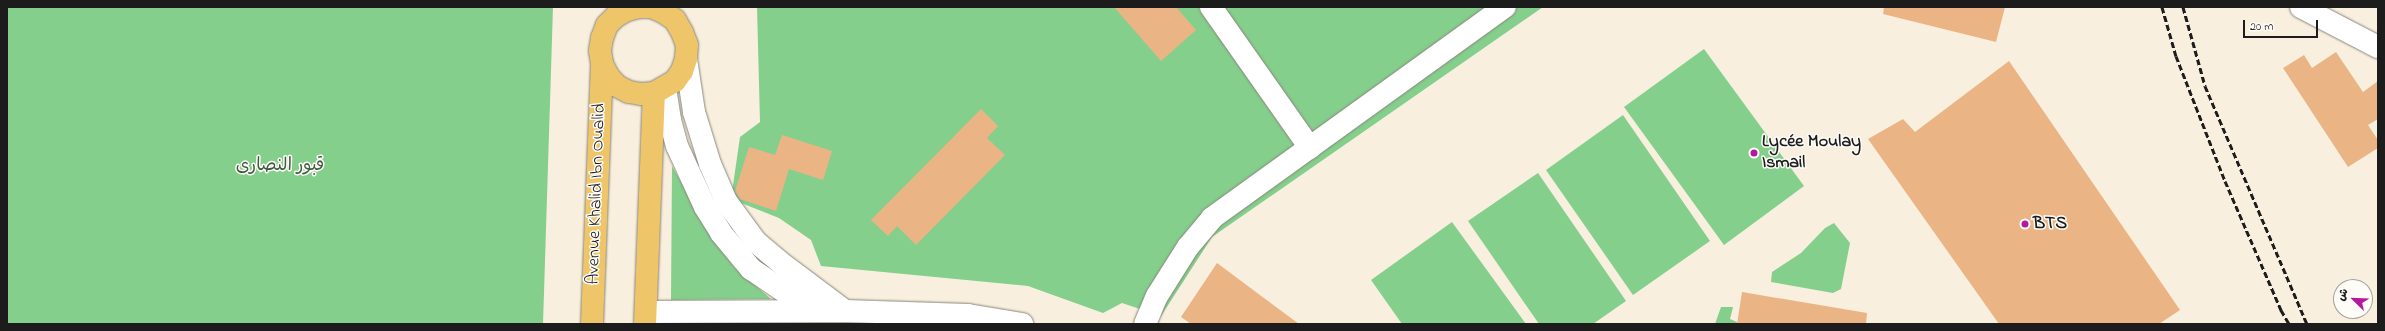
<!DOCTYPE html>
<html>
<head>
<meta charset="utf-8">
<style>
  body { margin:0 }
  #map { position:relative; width:2385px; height:331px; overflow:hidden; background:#f8efde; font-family:"Indie Flower","Playpen Sans Arabic",sans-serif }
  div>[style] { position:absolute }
  .green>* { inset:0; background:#84cf8c }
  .building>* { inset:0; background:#ebb484 }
  .roads { filter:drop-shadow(0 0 1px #8a867d) drop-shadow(0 0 1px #8a867d) }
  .minor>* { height:22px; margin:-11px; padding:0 11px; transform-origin:11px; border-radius:11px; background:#fff }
  .major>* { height:22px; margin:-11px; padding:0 11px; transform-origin:11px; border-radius:11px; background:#eec569 }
  .rail>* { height:3px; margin-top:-1.5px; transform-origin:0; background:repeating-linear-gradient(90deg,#1c1c1c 0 6px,transparent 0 9px) }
  .dots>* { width:11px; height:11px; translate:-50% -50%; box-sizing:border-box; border:2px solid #fdfcf7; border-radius:50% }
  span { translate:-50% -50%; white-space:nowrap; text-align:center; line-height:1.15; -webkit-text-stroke:3px #fdfcf7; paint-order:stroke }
  .poi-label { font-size:18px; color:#1c1c1c; font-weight:700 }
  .left { translate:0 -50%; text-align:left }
  .park-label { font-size:18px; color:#405b43 }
  .street-label { font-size:18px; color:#1c1c1c }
  .frame { position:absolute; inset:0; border:8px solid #1c1c1c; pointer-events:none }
  .north { position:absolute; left:2333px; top:279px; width:40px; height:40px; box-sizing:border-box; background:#fdfcf7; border:1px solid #a3a29f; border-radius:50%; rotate:293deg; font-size:11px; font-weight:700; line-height:16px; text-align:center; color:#1c1c1c }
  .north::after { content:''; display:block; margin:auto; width:14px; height:18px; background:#b5179e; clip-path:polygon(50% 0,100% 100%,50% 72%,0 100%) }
  .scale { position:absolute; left:2243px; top:20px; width:75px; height:18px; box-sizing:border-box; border:2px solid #1c1c1c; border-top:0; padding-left:5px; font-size:12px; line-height:14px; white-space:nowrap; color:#1c1c1c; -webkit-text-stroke:3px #fdfcf7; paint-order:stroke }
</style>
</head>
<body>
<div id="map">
  <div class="green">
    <i style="clip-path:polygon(7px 7px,553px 7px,543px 324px,7px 324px)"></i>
    <i style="clip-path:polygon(757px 7px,1543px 7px,1212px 237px,1161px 316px,1122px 303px,1103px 313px,1028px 286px,821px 266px,811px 240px,779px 218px,731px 199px,740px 137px,760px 122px)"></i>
    <i style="clip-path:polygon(1704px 49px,1804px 186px,1724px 245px,1624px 107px)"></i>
    <i style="clip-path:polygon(1623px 115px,1710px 241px,1633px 295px,1546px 170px)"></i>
    <i style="clip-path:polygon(672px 166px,712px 237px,734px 267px,771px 299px,671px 300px)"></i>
    <i style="clip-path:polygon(1538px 173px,1626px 301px,1593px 324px,1539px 324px,1468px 221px)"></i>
    <i style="clip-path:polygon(1452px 222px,1526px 324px,1402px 324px,1371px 280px)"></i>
    <i style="clip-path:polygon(1834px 223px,1850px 243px,1841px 289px,1833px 293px,1771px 282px,1772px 272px,1801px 253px,1825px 228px)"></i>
    <i style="clip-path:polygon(1721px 307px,1733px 307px,1730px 319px,1737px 322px,1737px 324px,1715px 324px)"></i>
  </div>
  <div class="building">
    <i style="clip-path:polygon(1114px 7px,1176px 7px,1196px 30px,1161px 61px)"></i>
    <i style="clip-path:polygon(1884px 7px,2005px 7px,1996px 42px,1883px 14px)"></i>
    <i style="clip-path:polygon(2336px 52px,2363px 92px,2378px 81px,2378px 119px,2368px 125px,2378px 140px,2378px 148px,2348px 167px,2283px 68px,2304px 55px,2312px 68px)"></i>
    <i style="clip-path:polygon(2009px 61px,2180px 310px,2159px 324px,1999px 324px,1868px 139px,1903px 119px,1915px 132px)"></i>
    <i style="clip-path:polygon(981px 109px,998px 126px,987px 138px,1005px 155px,916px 245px,897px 226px,888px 236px,871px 220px)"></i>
    <i style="clip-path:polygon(782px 135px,832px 151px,823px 180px,789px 169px,776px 211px,740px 199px,735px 191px,749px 147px,775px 155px)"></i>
    <i style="clip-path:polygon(1217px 263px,1299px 324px,1191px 324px,1181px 317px)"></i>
    <i style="clip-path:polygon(1742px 292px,1867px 313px,1866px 324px,1737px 324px)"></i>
  </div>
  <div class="roads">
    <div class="minor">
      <i style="left:1211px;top:7px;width:172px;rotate:54.9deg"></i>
      <i style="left:2301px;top:7px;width:87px;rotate:27.5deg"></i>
      <i style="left:686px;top:59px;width:54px;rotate:81.4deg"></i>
      <i style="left:694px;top:112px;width:54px;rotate:72.9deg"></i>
      <i style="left:710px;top:164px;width:40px;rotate:66.6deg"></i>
      <i style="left:726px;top:201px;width:51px;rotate:53.8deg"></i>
      <i style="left:756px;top:242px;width:38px;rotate:40deg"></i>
      <i style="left:785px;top:266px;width:75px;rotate:36.9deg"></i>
      <i style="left:665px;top:88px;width:32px;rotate:81deg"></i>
      <i style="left:670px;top:120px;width:27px;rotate:75deg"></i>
      <i style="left:677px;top:146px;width:67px;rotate:65.3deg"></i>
      <i style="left:705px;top:207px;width:31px;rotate:58deg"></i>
      <i style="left:721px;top:233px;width:47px;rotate:50.2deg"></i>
      <i style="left:751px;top:269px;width:48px;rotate:34deg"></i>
      <i style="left:791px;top:296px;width:28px;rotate:27deg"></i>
      <i style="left:646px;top:312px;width:199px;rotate:-0.3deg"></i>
      <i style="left:845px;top:311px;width:123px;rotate:1.9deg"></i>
      <i style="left:968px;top:315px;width:55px;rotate:9.5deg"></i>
      <i style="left:1145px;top:324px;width:30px;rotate:-67deg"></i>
      <i style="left:1157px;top:296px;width:58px;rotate:-57.7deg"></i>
      <i style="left:1188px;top:247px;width:38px;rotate:-50deg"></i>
      <i style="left:1212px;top:218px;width:361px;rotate:-35.8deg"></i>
    </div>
    <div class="major">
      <i style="left:639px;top:7px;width:12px;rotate:166deg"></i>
      <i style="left:627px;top:10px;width:13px;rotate:151deg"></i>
      <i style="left:616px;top:16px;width:13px;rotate:135deg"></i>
      <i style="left:607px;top:25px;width:14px;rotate:111deg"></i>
      <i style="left:602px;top:38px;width:13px;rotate:99deg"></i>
      <i style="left:600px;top:51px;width:13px;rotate:81deg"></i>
      <i style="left:602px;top:64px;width:13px;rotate:63deg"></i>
      <i style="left:608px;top:76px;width:13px;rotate:48deg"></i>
      <i style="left:617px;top:86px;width:13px;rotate:27deg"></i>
      <i style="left:629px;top:92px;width:13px;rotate:9deg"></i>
      <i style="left:642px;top:94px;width:12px;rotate:-5deg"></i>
      <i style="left:654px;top:93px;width:24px;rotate:-30deg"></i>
      <i style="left:675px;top:81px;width:12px;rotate:-55deg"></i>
      <i style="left:682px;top:71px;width:13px;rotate:-72deg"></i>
      <i style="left:686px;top:59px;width:14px;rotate:-86deg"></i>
      <i style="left:687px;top:45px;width:14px;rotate:-111deg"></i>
      <i style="left:682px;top:32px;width:14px;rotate:-120deg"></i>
      <i style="left:675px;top:20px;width:14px;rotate:-146deg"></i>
      <i style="left:663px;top:12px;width:12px;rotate:-156deg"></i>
      <i style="left:652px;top:7px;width:11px;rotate:180deg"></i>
      <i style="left:592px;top:324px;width:260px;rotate:-87.8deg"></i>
      <i style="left:645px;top:324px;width:231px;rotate:-87.8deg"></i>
    </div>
  </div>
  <div class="rail">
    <i style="left:2162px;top:7px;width:51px;rotate:74.1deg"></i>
    <i style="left:2176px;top:56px;width:134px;rotate:68.6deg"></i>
    <i style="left:2225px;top:181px;width:141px;rotate:66.5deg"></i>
    <i style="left:2281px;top:310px;width:16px;rotate:60deg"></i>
    <i style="left:2183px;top:7px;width:82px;rotate:74.4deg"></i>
    <i style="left:2205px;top:86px;width:259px;rotate:66.8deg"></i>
  </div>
  <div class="dots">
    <i style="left:1754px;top:153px;background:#b5179e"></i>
    <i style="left:2025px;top:224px;background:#b5179e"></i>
  </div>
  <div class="poi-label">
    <span class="left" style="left:1762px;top:153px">Lycée Moulay<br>Ismail</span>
    <span class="left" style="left:2033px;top:224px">BTS</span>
  </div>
  <div class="park-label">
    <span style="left:280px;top:166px">قبور النصارى</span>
  </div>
  <div class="street-label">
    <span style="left:597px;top:194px;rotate:-88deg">Avenue Khalid Ibn Oualid</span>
  </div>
  <div class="frame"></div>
  <div class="north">ش</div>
  <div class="scale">20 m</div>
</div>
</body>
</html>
